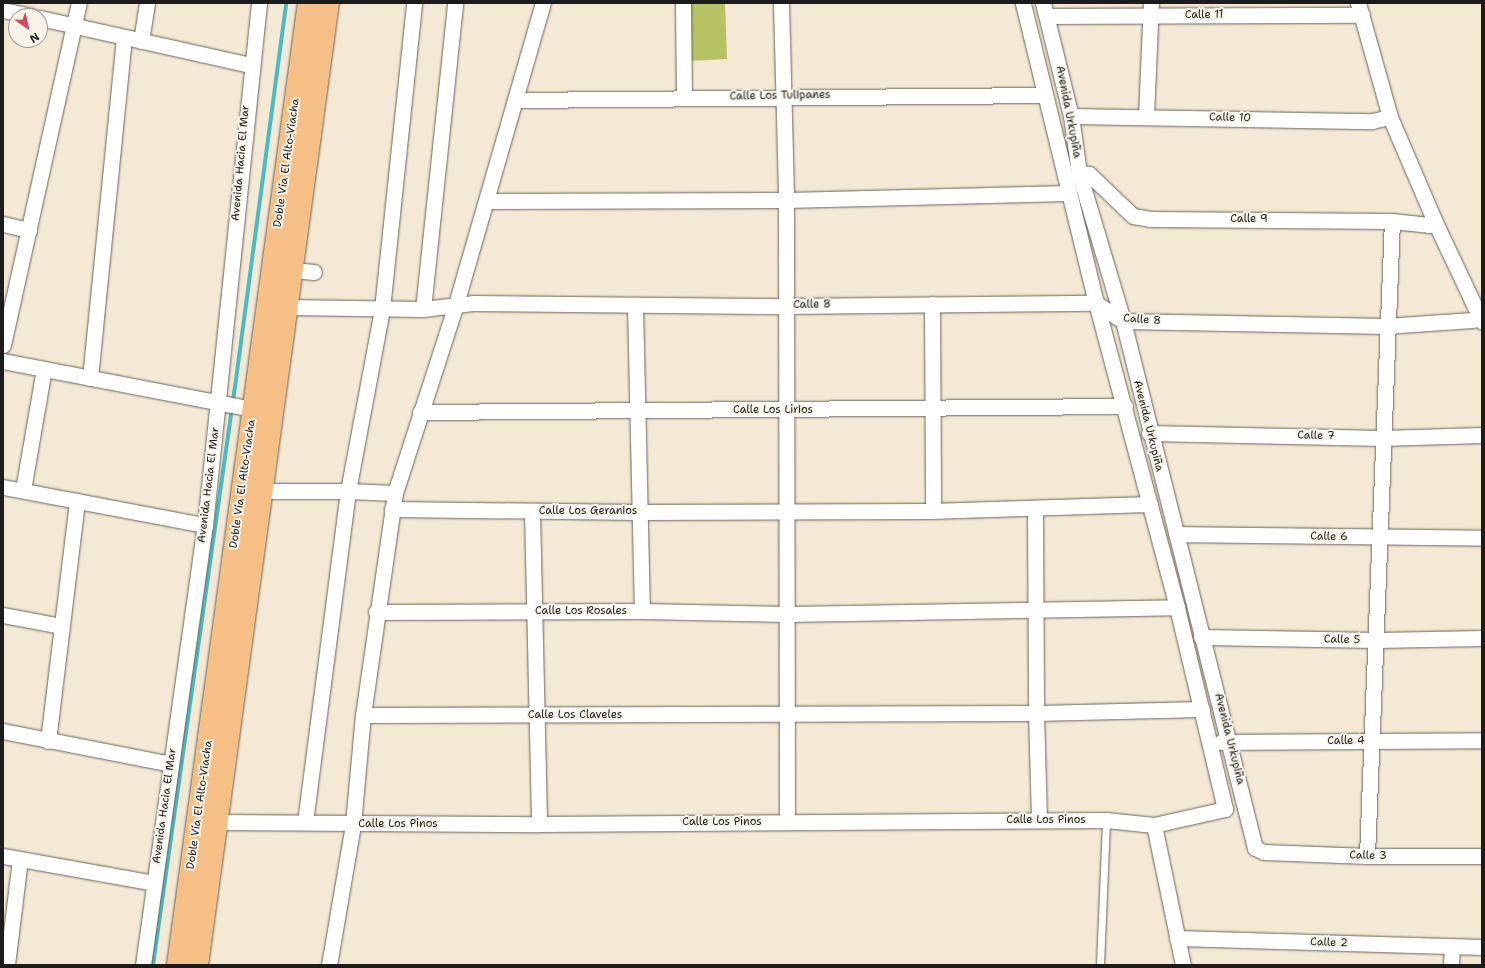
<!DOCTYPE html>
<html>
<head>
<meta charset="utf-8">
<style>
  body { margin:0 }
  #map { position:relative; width:1485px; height:968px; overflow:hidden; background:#f4e9d4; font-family:"Shantell Sans",sans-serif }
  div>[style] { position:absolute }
  .green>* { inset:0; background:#b7c365 }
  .stream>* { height:4px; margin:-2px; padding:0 2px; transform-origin:2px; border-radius:2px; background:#4cbac2 }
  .roads { filter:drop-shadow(0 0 1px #68645c) drop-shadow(0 0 1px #68645c) }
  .lane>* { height:7px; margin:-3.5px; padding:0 3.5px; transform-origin:3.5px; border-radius:3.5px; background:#fff }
  .street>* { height:15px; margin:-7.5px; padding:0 7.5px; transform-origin:7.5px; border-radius:7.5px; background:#fff }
  .highway>* { height:22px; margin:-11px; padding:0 11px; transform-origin:11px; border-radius:11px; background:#f5bf86 }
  span { translate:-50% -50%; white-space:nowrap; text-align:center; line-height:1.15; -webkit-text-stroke:4px #f7f3e8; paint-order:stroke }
  .street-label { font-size:11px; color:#1c1c1c }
  .frame { position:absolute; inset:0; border:4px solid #1c1c1c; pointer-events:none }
  .north { position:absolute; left:8px; top:8px; width:40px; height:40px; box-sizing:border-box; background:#f7f3e8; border:1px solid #9f9d96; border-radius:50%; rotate:146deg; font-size:11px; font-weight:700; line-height:16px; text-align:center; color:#1c1c1c }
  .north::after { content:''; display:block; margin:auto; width:14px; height:18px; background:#d1495b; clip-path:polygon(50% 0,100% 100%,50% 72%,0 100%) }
</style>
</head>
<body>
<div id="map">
  <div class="green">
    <i style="clip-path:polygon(689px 3px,725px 3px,727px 59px,691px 61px)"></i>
  </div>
  <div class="stream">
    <i style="left:153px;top:965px;width:584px;rotate:-81.93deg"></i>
    <i style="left:235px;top:387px;width:387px;rotate:-82.4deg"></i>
  </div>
  <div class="roads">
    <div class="lane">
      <i style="left:1100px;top:965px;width:145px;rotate:-87.6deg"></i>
    </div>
    <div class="street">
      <i style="left:683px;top:3px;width:95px;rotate:89.4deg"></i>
      <i style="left:781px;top:3px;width:197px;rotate:88.5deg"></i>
      <i style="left:786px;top:200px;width:622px;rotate:89.91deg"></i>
      <i style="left:1043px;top:3px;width:116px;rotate:76.1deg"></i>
      <i style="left:1071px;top:116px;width:58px;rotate:82deg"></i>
      <i style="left:1079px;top:173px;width:154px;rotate:73.4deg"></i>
      <i style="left:1123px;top:321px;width:543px;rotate:75.94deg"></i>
      <i style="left:1255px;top:848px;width:10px;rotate:24deg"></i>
      <i style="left:1264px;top:852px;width:103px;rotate:2.2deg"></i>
      <i style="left:1367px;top:856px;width:115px"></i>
      <i style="left:1358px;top:3px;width:118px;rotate:74.3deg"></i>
      <i style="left:1390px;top:117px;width:114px;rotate:66.8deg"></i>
      <i style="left:1435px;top:222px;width:110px;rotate:64.8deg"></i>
      <i style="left:3px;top:10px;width:29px;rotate:12deg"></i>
      <i style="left:1047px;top:16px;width:315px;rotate:-0.2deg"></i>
      <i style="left:40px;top:18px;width:216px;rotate:12.6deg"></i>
      <i style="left:141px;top:41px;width:38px;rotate:-81deg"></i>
      <i style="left:515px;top:100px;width:530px;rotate:-0.54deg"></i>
      <i style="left:1071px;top:116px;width:301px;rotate:1deg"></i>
      <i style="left:1372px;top:121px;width:18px;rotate:-13deg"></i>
      <i style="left:1146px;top:116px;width:113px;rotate:-87.5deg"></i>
      <i style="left:1079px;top:173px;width:10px;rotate:6deg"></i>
      <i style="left:1089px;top:174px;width:61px;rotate:43.7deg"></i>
      <i style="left:1133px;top:216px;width:17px;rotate:10deg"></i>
      <i style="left:1150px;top:219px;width:242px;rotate:0.5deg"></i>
      <i style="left:1392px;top:221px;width:37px;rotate:6deg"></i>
      <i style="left:1429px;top:225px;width:7px;rotate:-27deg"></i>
      <i style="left:486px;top:201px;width:300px;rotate:-0.2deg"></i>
      <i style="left:786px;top:200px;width:283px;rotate:-1.4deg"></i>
      <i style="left:3px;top:224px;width:27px;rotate:13deg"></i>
      <i style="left:292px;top:270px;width:22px;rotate:5deg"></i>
      <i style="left:932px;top:304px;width:206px;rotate:89.7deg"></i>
      <i style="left:635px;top:305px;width:306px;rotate:88.7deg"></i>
      <i style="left:286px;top:307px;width:137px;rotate:0.8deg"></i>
      <i style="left:423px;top:309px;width:50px;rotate:-6.8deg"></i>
      <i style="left:473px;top:303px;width:312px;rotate:0.6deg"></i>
      <i style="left:785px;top:306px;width:311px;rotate:-0.6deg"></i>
      <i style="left:1096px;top:303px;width:32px;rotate:34deg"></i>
      <i style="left:1123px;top:321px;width:263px;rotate:1.1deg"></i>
      <i style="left:1386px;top:326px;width:86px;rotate:-4deg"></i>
      <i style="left:1472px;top:320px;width:9px;rotate:-21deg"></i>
      <i style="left:423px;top:309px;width:308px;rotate:-84deg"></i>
      <i style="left:3px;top:345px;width:350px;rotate:-77.5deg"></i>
      <i style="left:3px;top:361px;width:255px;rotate:10.9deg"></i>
      <i style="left:90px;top:378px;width:342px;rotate:-84.3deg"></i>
      <i style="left:420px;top:412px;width:705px;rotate:-0.49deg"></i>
      <i style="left:1149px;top:433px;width:233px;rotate:1.2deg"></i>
      <i style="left:1382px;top:438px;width:100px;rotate:-1.7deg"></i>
      <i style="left:3px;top:487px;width:206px;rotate:10.7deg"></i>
      <i style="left:23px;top:490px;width:123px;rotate:-80.2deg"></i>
      <i style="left:261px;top:491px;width:87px"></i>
      <i style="left:348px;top:491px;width:47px;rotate:2.4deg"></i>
      <i style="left:392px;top:509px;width:246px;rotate:0.7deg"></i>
      <i style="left:638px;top:512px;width:291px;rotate:-0.2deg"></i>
      <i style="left:929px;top:511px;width:221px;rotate:-1.8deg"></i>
      <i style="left:1035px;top:509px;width:204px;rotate:89.7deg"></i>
      <i style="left:1036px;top:713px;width:107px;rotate:88.4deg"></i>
      <i style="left:532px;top:511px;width:313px;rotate:88.7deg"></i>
      <i style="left:1176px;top:534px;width:306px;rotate:0.7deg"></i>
      <i style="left:376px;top:612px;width:266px;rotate:-0.2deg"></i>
      <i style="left:642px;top:611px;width:145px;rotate:1.2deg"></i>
      <i style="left:787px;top:614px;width:390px;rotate:-1deg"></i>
      <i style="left:3px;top:615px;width:59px;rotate:10.7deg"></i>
      <i style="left:1201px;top:637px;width:176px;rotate:1deg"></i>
      <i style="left:1377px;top:640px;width:105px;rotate:-1.1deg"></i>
      <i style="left:363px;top:715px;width:673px;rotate:-0.17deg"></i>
      <i style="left:1036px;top:713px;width:166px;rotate:-1.4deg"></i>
      <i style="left:3px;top:731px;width:171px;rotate:11.1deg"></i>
      <i style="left:48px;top:741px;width:242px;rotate:-83.1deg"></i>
      <i style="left:1221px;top:742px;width:261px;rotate:-0.4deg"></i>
      <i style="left:216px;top:822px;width:323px;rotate:0.4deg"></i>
      <i style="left:539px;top:824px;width:567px;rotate:-0.4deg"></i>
      <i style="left:1106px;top:820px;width:48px;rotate:5.9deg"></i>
      <i style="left:1154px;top:825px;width:73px;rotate:-12.7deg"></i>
      <i style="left:1225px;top:809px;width:208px;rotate:-103.4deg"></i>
      <i style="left:1177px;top:607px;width:315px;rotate:-104.9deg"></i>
      <i style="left:1096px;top:303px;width:309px;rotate:-103.7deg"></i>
      <i style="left:305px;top:822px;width:334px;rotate:-82.6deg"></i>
      <i style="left:348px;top:491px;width:185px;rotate:-79.4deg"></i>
      <i style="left:382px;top:309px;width:308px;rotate:-84deg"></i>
      <i style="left:1154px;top:825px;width:143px;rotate:78.3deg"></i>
      <i style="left:3px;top:856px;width:153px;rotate:10.1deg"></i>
      <i style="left:1367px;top:856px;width:635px;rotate:-87.75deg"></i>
      <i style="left:1177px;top:938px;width:305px;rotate:1.7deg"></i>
      <i style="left:7px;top:965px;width:107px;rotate:-83deg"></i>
      <i style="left:143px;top:965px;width:444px;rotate:-82deg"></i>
      <i style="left:205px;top:525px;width:525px;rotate:-84.09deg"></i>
      <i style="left:329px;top:965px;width:143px;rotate:-80.3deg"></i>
      <i style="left:353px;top:824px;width:109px;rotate:-84.8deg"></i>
      <i style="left:363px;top:715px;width:224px;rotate:-81.8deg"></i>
      <i style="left:395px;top:493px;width:199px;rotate:-72.1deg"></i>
      <i style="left:456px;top:304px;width:313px;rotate:-73.9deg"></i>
      <i style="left:1451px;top:965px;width:18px;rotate:-87deg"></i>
    </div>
    <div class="highway">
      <i style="left:178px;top:965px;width:971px;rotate:-82.25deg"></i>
      <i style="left:197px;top:965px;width:971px;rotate:-82.25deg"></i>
    </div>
  </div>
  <div class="street-label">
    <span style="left:1204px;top:15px">Calle 11</span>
    <span style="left:780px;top:96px;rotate:-1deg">Calle Los Tulipanes</span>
    <span style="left:1068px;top:112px;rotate:79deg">Avenida Urkupiña</span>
    <span style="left:1230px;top:118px;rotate:1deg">Calle 10</span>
    <span style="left:241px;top:163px;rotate:-85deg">Avenida Hacia El Mar</span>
    <span style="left:287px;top:163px;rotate:-82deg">Doble Vía El Alto-Viacha</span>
    <span style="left:1249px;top:219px">Calle 9</span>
    <span style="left:812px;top:305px;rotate:-1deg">Calle 8</span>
    <span style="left:1142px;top:320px;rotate:4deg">Calle 8</span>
    <span style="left:773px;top:410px">Calle Los Lirios</span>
    <span style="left:1148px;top:426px;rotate:76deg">Avenida Urkupiña</span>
    <span style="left:1316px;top:436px;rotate:1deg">Calle 7</span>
    <span style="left:243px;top:484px;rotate:-82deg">Doble Vía El Alto-Viacha</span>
    <span style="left:209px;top:485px;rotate:-83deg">Avenida Hacia El Mar</span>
    <span style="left:588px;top:511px">Calle Los Geranios</span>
    <span style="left:1329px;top:537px;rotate:1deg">Calle 6</span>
    <span style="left:581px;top:611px">Calle Los Rosales</span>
    <span style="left:1342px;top:640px;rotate:1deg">Calle 5</span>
    <span style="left:575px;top:715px">Calle Los Claveles</span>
    <span style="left:1229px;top:739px;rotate:76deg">Avenida Urkupiña</span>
    <span style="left:1346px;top:741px">Calle 4</span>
    <span style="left:200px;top:805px;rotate:-82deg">Doble Vía El Alto-Viacha</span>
    <span style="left:165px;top:806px;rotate:-82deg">Avenida Hacia El Mar</span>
    <span style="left:1046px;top:820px">Calle Los Pinos</span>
    <span style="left:722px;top:822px">Calle Los Pinos</span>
    <span style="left:398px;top:824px">Calle Los Pinos</span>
    <span style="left:1368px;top:856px;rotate:1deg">Calle 3</span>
    <span style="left:1329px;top:943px;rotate:2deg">Calle 2</span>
  </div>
  <div class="frame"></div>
  <div class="north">N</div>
</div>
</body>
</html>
